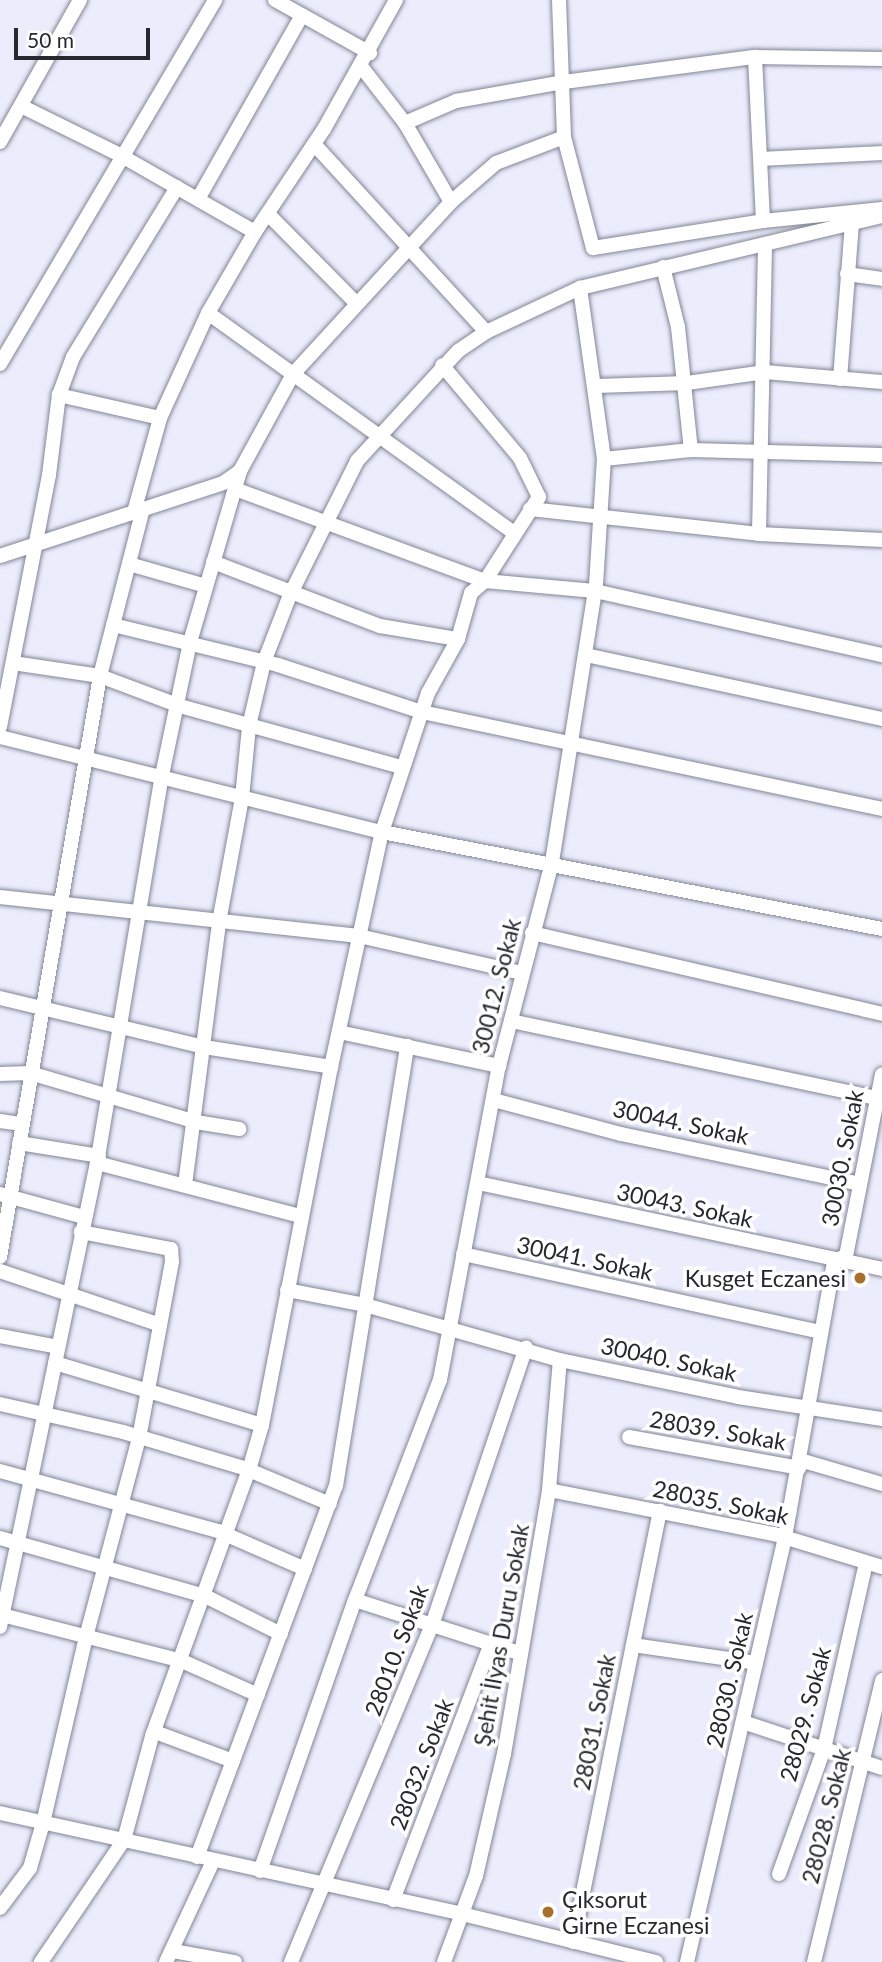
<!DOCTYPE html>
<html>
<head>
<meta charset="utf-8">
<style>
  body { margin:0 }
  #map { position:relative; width:882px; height:1962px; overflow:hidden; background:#ebedfc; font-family:Lato,sans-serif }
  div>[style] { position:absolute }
  .roads { filter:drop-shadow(0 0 2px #828596) drop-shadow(0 0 2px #828596) }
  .street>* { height:14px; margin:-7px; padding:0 7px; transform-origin:7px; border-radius:7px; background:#fff }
  .dots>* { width:19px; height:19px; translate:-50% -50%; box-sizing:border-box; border:4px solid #fff; border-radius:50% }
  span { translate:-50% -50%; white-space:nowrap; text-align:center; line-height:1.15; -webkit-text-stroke:7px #fff; paint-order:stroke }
  .street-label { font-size:23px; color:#27282f }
  .poi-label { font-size:23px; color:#27282f }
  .right { translate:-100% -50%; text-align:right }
  .left { translate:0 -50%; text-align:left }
  .scale { position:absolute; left:14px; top:28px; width:136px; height:32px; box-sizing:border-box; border:4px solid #27282f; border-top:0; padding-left:9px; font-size:21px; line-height:24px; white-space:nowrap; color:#27282f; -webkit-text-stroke:5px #fff; paint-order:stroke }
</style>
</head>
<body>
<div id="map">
  <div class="roads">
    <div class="street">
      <i style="left:275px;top:0;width:109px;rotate:29.2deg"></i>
      <i style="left:559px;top:0;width:137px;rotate:87.9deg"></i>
      <i style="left:564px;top:137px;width:115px;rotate:75.4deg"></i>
      <i style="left:593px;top:248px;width:172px;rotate:-9deg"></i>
      <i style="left:763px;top:221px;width:120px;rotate:-5.8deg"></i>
      <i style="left:755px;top:57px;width:164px;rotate:87.2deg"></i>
      <i style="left:360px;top:65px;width:73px;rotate:52.2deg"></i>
      <i style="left:405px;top:123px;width:91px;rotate:59.8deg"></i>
      <i style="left:21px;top:106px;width:110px;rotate:26.3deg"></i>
      <i style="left:120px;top:155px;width:155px;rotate:29.7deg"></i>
      <i style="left:405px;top:123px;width:56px;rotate:-23.3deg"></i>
      <i style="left:456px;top:101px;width:110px;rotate:-10deg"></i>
      <i style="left:564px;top:82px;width:193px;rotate:-7.5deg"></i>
      <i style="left:755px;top:57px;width:127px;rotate:0.9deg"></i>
      <i style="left:0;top:142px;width:163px;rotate:-60.6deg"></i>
      <i style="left:314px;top:144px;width:255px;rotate:47.5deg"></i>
      <i style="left:761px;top:159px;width:121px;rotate:-2.8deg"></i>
      <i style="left:198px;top:199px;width:211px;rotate:-60.5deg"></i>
      <i style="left:268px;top:214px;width:125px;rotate:45.3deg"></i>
      <i style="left:663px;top:267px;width:62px;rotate:76deg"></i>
      <i style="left:678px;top:327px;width:124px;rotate:84deg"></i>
      <i style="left:847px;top:274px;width:35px;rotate:8deg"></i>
      <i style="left:208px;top:313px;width:375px;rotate:35.7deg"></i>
      <i style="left:0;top:364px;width:423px;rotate:-59.4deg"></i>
      <i style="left:840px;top:379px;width:155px;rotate:-85.6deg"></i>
      <i style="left:596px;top:386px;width:91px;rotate:-1.9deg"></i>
      <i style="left:687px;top:383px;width:79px;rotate:-8deg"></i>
      <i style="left:765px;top:372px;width:117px;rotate:4.9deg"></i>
      <i style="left:160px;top:418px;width:104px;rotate:-167.2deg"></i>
      <i style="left:59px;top:395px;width:40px;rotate:-69.8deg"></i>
      <i style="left:73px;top:357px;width:199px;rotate:-58.5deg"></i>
      <i style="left:604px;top:459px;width:87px;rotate:-5.9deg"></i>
      <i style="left:691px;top:450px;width:191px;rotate:1.5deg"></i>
      <i style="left:235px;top:489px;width:266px;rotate:20.2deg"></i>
      <i style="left:485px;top:581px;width:100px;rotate:-57.3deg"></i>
      <i style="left:539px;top:497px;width:43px;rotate:-116deg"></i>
      <i style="left:520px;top:458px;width:121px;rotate:-130deg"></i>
      <i style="left:530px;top:509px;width:230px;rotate:6.2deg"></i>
      <i style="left:759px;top:534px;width:123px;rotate:2.8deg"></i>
      <i style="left:134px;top:512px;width:98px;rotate:-74.5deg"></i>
      <i style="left:160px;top:418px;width:115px;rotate:-65.4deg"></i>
      <i style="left:208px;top:313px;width:94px;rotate:-59.9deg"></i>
      <i style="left:255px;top:232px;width:124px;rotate:-56.2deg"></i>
      <i style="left:324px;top:129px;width:148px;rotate:-60.8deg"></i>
      <i style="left:759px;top:534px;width:290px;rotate:-88.8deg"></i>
      <i style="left:0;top:556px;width:235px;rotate:-18.1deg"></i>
      <i style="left:223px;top:483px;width:21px;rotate:-35deg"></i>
      <i style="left:240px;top:471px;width:111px;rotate:-61.3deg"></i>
      <i style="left:293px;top:374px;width:234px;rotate:-47.4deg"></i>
      <i style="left:451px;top:202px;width:60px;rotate:-40.9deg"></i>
      <i style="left:496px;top:163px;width:73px;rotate:-20.9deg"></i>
      <i style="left:213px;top:562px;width:179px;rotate:21deg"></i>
      <i style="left:380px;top:626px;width:79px;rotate:9.5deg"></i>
      <i style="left:129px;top:564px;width:80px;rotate:15.9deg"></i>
      <i style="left:113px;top:625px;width:170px;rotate:13.6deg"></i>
      <i style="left:278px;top:665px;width:151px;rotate:18.1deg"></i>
      <i style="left:422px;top:712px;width:470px;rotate:11.9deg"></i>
      <i style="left:586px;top:655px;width:303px;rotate:12.2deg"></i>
      <i style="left:13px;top:663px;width:88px;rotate:8.5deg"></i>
      <i style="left:100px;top:676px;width:85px;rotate:20.6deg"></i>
      <i style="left:180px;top:706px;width:229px;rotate:15.4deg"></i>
      <i style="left:0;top:727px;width:257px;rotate:-79deg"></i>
      <i style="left:49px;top:475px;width:81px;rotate:-82.9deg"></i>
      <i style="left:0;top:737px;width:394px;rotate:14deg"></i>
      <i style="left:382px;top:832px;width:509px;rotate:10.98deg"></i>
      <i style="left:0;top:897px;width:361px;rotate:6.2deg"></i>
      <i style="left:359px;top:936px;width:167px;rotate:12.8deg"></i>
      <i style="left:532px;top:933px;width:359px;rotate:13deg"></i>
      <i style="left:0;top:998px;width:210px;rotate:13.5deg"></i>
      <i style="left:204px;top:1047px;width:129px;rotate:8.9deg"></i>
      <i style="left:511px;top:1021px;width:379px;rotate:11.9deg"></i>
      <i style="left:339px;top:1032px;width:164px;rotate:12deg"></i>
      <i style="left:0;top:1074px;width:30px;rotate:-2deg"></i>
      <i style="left:30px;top:1073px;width:173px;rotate:16.4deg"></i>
      <i style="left:196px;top:1122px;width:44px;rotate:9.2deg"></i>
      <i style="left:494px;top:1100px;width:131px;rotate:15deg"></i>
      <i style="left:621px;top:1134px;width:244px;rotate:11.8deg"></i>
      <i style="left:0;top:1121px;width:22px;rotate:8deg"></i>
      <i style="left:19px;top:1143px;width:81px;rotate:9.2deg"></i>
      <i style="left:97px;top:1163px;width:211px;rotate:14.6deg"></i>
      <i style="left:478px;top:1183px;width:413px;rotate:12deg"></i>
      <i style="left:185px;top:1185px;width:265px;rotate:-82.6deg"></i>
      <i style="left:219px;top:922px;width:126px;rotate:-79.5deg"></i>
      <i style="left:242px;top:798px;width:72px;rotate:-84.4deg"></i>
      <i style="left:249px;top:726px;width:66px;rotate:-76.8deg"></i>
      <i style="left:264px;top:662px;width:72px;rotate:-68.8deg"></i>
      <i style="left:290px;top:595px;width:150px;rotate:-63.4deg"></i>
      <i style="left:357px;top:461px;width:149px;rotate:-47.4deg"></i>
      <i style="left:458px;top:351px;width:34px;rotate:-34deg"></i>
      <i style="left:486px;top:332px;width:104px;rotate:-25.1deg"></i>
      <i style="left:580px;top:288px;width:310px;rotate:-13.4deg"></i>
      <i style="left:0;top:1194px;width:87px;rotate:15.3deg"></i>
      <i style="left:463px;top:1254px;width:366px;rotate:12.3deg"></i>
      <i style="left:0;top:1257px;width:590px;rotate:-80.23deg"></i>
      <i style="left:100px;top:676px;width:172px;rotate:-75.6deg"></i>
      <i style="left:0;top:1271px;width:169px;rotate:18.6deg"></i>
      <i style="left:287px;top:1290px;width:79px;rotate:10.9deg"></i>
      <i style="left:365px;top:1305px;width:203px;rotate:15.8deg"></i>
      <i style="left:560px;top:1360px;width:182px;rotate:11.7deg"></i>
      <i style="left:738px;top:1397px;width:146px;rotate:8.7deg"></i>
      <i style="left:0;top:1336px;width:59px;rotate:10.7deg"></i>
      <i style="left:55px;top:1363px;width:216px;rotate:16.7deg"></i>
      <i style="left:0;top:1404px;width:126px;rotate:12.8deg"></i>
      <i style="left:123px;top:1432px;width:126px;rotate:16.6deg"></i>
      <i style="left:244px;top:1468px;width:93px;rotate:22.7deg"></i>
      <i style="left:629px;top:1437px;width:173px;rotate:10.3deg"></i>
      <i style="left:800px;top:1460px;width:85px;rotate:16.3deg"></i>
      <i style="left:0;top:1471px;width:226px;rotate:15.4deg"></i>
      <i style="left:218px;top:1531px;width:95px;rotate:23.6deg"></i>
      <i style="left:549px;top:1490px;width:229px;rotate:11.1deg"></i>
      <i style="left:774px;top:1534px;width:113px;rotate:17deg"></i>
      <i style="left:0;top:1538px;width:213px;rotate:15.8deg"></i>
      <i style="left:205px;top:1596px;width:85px;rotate:26.6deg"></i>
      <i style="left:355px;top:1600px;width:172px;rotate:17.9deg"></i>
      <i style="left:2px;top:1615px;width:186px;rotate:14.3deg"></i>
      <i style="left:182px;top:1661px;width:83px;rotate:24.1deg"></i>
      <i style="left:0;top:1627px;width:474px;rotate:-78.2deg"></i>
      <i style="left:97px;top:1163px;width:388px;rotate:-80.5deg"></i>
      <i style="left:161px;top:780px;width:141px;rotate:-78.1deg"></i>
      <i style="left:190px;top:642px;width:178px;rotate:-73.7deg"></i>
      <i style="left:633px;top:1645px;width:124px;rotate:8.3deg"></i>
      <i style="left:743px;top:1722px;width:146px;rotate:18.3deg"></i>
      <i style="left:155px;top:1732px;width:83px;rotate:20.4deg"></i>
      <i style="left:0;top:1813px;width:473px;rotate:12.3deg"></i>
      <i style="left:462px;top:1914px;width:200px;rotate:13.9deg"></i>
      <i style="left:197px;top:1857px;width:396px;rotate:-69.5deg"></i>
      <i style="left:336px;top:1486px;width:446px;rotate:-80.8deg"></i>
      <i style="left:260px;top:1871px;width:287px;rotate:-70.7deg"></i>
      <i style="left:355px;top:1600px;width:236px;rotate:-68.9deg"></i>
      <i style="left:440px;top:1380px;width:319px;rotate:-79.4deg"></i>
      <i style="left:499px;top:1066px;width:211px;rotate:-75.4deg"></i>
      <i style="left:552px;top:862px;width:280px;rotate:-81deg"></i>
      <i style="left:596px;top:585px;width:126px;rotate:-86.4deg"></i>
      <i style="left:604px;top:459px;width:173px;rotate:-98deg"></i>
      <i style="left:779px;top:1874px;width:133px;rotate:-70.2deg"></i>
      <i style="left:824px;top:1749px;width:191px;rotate:-77.3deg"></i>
      <i style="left:393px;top:1900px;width:274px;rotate:-69.1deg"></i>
      <i style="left:0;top:1908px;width:50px;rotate:-53.1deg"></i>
      <i style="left:30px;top:1868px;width:47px;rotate:-73.9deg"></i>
      <i style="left:43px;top:1823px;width:191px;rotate:-77deg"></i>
      <i style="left:86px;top:1637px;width:206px;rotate:-75.1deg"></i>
      <i style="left:139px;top:1438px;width:179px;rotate:-79.4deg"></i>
      <i style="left:172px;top:1262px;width:13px;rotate:-94deg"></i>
      <i style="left:171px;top:1249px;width:92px;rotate:-169.3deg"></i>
      <i style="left:573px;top:1942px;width:440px;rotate:-78.6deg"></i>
      <i style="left:173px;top:1951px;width:63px;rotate:10.1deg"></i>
      <i style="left:41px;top:1962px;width:148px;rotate:-55.8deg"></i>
      <i style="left:124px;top:1840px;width:108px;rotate:-74.9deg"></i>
      <i style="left:152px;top:1736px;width:283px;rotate:-70deg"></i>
      <i style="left:249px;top:1470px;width:47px;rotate:-73.9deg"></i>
      <i style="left:262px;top:1425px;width:365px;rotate:-79.1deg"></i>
      <i style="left:331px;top:1067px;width:240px;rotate:-77.8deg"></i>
      <i style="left:382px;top:832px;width:146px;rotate:-71.7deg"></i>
      <i style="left:428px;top:693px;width:62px;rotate:-60.9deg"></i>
      <i style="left:458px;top:639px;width:48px;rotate:-74.2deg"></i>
      <i style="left:471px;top:593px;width:18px;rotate:-41deg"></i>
      <i style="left:485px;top:581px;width:110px;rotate:5.2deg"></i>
      <i style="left:595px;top:591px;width:294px;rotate:12.6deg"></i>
      <i style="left:166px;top:1962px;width:111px;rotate:-65deg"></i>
      <i style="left:291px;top:1962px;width:365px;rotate:-67.3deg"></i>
      <i style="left:432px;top:1625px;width:293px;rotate:-71.3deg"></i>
      <i style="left:444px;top:1962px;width:92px;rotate:-69.6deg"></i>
      <i style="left:476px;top:1876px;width:125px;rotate:-77.1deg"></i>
      <i style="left:504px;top:1754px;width:268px;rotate:-80.3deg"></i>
      <i style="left:549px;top:1490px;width:130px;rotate:-85.2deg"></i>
      <i style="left:687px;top:1962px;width:436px;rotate:-77deg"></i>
      <i style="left:785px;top:1537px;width:280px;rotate:-79.9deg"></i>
      <i style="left:834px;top:1261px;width:13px;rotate:-23deg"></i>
      <i style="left:846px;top:1256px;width:185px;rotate:-78.8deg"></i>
      <i style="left:814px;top:1962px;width:290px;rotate:-76.4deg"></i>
    </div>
  </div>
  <div class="dots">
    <i style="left:860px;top:1278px;background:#a86e2e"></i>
    <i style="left:548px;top:1912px;background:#a86e2e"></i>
  </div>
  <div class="street-label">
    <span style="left:496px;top:986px;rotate:-76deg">30012. Sokak</span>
    <span style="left:681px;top:1122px;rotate:12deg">30044. Sokak</span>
    <span style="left:842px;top:1158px;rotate:-79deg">30030. Sokak</span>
    <span style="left:685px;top:1205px;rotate:12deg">30043. Sokak</span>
    <span style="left:585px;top:1258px;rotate:12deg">30041. Sokak</span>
    <span style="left:669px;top:1359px;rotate:12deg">30040. Sokak</span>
    <span style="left:718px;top:1430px;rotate:10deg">28039. Sokak</span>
    <span style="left:721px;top:1502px;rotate:12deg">28035. Sokak</span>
    <span style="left:501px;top:1635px;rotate:-80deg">Şehit İlyas Duru Sokak</span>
    <span style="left:396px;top:1650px;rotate:-69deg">28010. Sokak</span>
    <span style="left:729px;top:1680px;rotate:-77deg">28030. Sokak</span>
    <span style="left:805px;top:1714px;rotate:-75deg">28029. Sokak</span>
    <span style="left:594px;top:1722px;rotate:-79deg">28031. Sokak</span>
    <span style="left:421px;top:1764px;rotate:-69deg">28032. Sokak</span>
    <span style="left:826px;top:1816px;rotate:-76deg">28028. Sokak</span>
  </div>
  <div class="poi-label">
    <span class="right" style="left:846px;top:1278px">Kusget Eczanesi</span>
    <span class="left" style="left:562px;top:1912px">Çıksorut<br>Girne Eczanesi</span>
  </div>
  <div class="scale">50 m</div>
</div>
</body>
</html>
